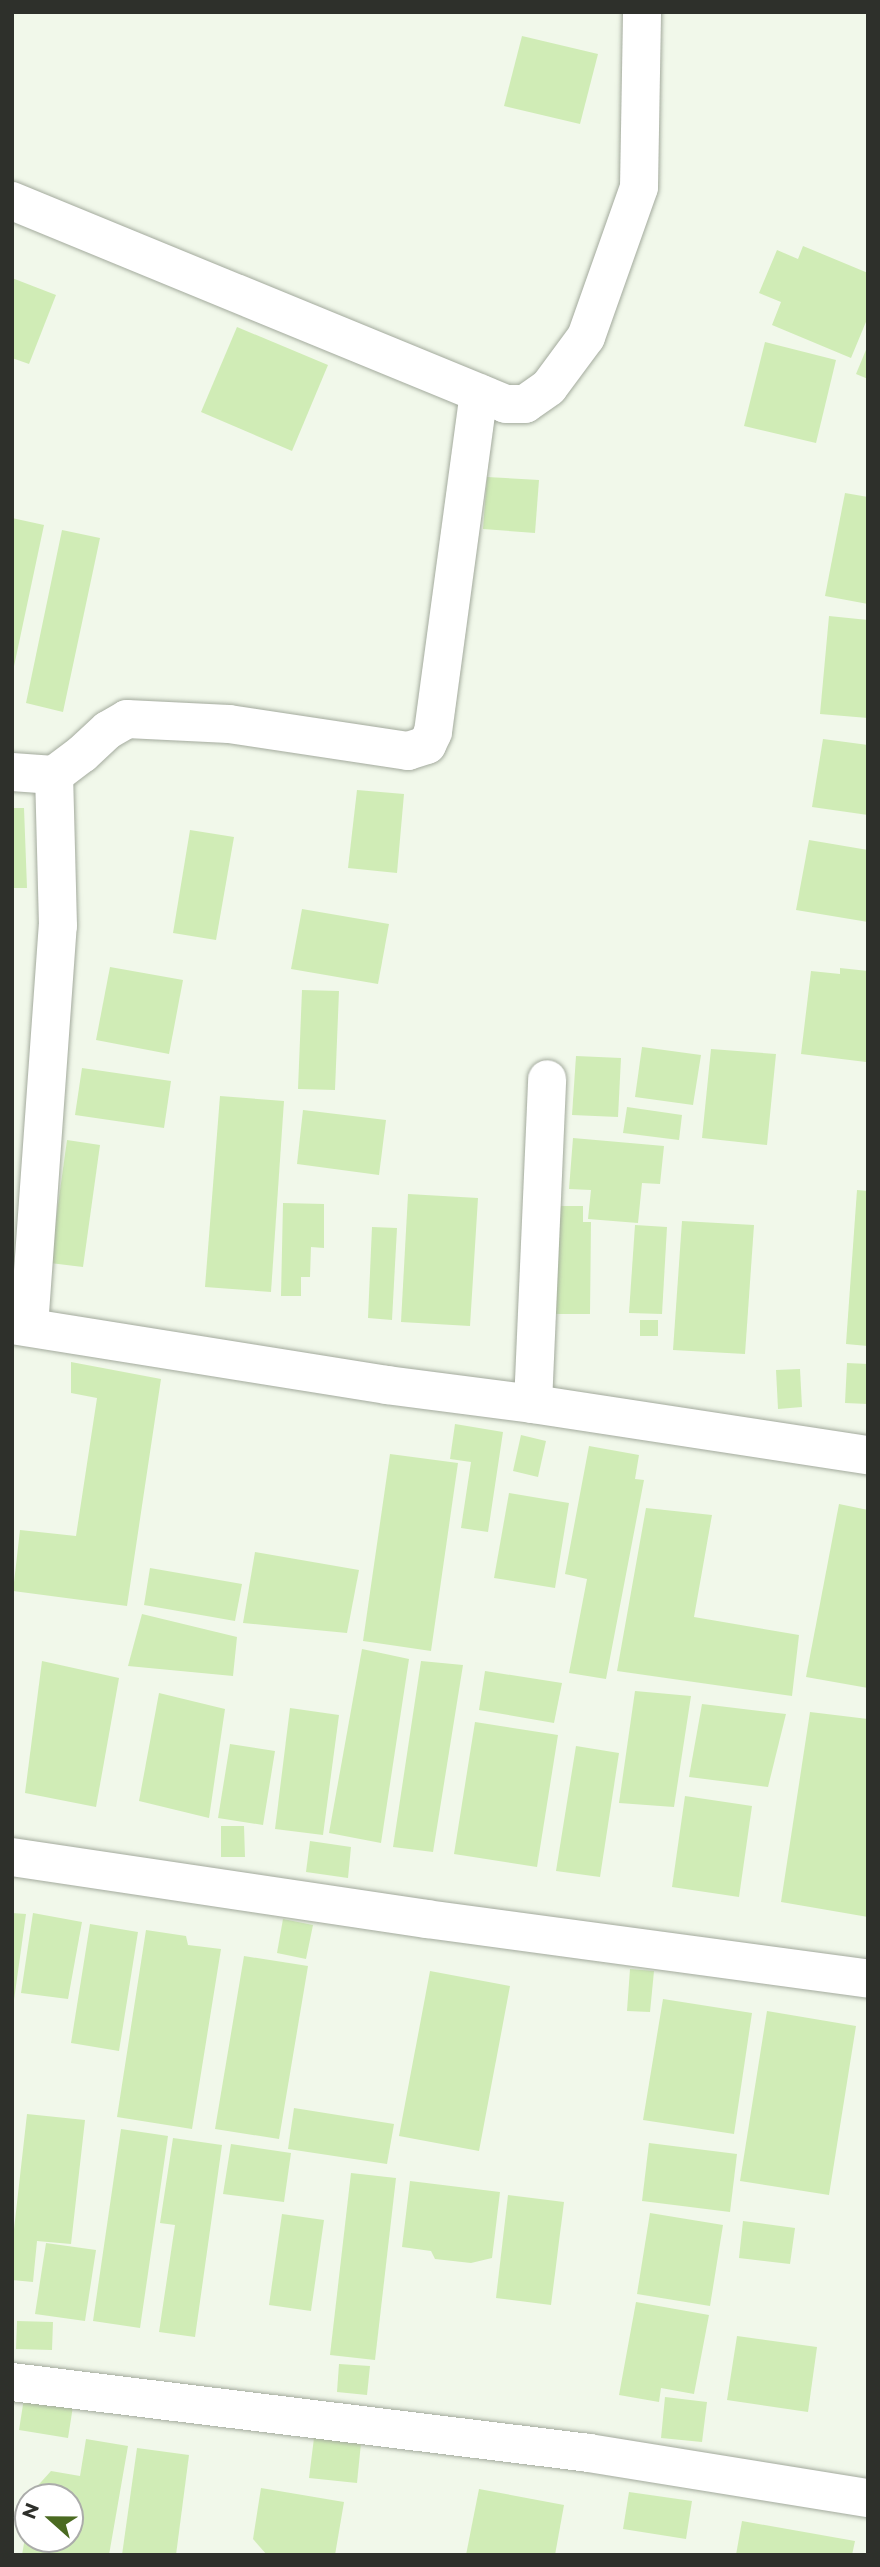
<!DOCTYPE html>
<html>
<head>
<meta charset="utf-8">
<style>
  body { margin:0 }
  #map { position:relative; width:880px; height:2567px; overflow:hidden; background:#f1f8ea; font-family:Montserrat,sans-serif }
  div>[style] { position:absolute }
  .building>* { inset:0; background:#d0ecb6 }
  .roads { filter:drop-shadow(0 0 2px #a3aa9d) drop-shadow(0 0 2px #a3aa9d) }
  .street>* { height:38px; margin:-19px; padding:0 19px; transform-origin:19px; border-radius:19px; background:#fff }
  span { translate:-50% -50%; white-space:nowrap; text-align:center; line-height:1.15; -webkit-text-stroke:5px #fff; paint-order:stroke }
  .frame { position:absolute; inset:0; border:14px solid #2e302b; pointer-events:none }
  .north { position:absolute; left:14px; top:2483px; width:70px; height:70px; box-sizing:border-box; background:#fff; border:2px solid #abacaa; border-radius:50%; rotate:291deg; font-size:19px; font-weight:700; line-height:28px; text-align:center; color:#2e302b }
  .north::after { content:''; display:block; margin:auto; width:24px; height:32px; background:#4a6a21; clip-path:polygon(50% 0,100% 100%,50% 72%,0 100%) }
</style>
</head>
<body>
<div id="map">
  <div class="building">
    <i style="clip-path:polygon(522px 36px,598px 54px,580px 124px,504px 106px)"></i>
    <i style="clip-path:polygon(803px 246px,868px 273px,868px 317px,851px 358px,772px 325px,781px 302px,759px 293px,777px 250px,798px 259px)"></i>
    <i style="clip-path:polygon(12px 278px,56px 295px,29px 364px,12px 358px)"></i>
    <i style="clip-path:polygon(237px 327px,328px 365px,292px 451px,201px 412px)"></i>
    <i style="clip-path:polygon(765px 342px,836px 360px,816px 443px,744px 426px)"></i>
    <i style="clip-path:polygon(868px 345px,868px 379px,856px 374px)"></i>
    <i style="clip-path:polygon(487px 477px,539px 480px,535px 533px,483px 529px)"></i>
    <i style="clip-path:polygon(845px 493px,868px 497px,868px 604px,825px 596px)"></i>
    <i style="clip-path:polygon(12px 518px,44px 525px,13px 671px,12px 671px)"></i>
    <i style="clip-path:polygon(62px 530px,100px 538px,63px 712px,26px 703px)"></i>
    <i style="clip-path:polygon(829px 616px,868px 620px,868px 718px,820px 714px)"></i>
    <i style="clip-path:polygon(823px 739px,868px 745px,868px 815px,812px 807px)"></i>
    <i style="clip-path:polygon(357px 790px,404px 794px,397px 873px,348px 868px)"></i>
    <i style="clip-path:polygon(12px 808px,24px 808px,27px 888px,12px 888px)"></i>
    <i style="clip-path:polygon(190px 830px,234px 837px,216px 940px,173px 933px)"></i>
    <i style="clip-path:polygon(809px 840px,868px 850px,868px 922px,796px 910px)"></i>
    <i style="clip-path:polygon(302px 909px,389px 924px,378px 984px,291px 969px)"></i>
    <i style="clip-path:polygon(110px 967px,183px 980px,169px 1054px,96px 1040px)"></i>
    <i style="clip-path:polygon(840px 968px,868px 971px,866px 1062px,801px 1054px,811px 971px,840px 974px)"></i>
    <i style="clip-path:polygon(302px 990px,339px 991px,335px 1090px,298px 1089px)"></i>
    <i style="clip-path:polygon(642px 1047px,701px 1055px,693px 1105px,635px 1097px)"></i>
    <i style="clip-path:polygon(711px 1049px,776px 1054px,767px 1145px,702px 1138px)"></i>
    <i style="clip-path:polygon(576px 1056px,621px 1058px,618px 1117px,572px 1115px)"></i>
    <i style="clip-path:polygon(82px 1068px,171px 1081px,164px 1128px,75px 1115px)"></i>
    <i style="clip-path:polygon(220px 1096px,284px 1101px,271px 1292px,205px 1287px)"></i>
    <i style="clip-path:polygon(627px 1107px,682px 1115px,679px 1140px,623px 1133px)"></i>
    <i style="clip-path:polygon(303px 1110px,386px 1120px,379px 1175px,297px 1164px)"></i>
    <i style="clip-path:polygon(573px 1138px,664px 1146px,660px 1184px,642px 1183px,638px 1223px,588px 1219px,591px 1190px,569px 1189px)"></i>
    <i style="clip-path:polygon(67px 1140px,100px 1145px,83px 1267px,50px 1263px)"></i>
    <i style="clip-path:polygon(857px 1190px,868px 1191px,868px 1346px,846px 1344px)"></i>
    <i style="clip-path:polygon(408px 1194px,478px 1198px,470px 1326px,401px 1322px)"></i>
    <i style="clip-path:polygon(283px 1203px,324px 1204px,324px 1248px,311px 1247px,310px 1277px,301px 1277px,301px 1296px,281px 1296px)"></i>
    <i style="clip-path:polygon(553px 1206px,583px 1206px,583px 1222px,591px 1222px,590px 1314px,552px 1314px)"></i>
    <i style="clip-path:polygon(682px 1221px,754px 1225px,745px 1354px,673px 1350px)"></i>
    <i style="clip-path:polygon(635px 1225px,667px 1227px,662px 1314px,629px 1313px)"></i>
    <i style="clip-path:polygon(372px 1227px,397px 1228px,392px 1320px,368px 1318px)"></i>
    <i style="clip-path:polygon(640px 1320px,658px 1320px,658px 1336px,640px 1336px)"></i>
    <i style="clip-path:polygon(71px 1362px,161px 1379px,127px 1606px,13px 1591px,20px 1530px,76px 1536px,97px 1398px,71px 1393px)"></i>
    <i style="clip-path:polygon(847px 1363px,868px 1364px,868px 1404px,845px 1403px)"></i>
    <i style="clip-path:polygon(800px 1369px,802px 1407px,778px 1409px,776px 1370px)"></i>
    <i style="clip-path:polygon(455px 1424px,503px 1432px,488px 1532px,461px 1528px,471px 1462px,450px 1459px)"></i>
    <i style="clip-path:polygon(521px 1435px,546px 1441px,538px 1477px,513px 1471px)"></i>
    <i style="clip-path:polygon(589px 1446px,639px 1455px,635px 1479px,644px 1480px,606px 1679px,569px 1673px,587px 1579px,565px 1574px)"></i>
    <i style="clip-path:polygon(390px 1454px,458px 1463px,431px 1651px,363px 1641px)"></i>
    <i style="clip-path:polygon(509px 1493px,569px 1503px,555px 1588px,494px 1578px)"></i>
    <i style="clip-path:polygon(839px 1504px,868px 1510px,868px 1688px,806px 1677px)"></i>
    <i style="clip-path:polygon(646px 1508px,712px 1515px,694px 1617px,799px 1635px,792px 1696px,617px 1671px)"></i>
    <i style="clip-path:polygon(255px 1552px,359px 1570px,347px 1633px,243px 1623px)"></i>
    <i style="clip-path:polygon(150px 1568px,242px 1584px,235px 1621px,144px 1605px)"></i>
    <i style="clip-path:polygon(142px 1614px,237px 1637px,233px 1676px,128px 1666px)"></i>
    <i style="clip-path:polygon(362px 1649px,409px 1659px,381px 1843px,329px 1833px)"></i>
    <i style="clip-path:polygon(42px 1661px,119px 1678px,96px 1807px,25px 1793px)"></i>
    <i style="clip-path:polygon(421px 1661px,463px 1665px,433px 1852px,393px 1847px)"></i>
    <i style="clip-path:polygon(485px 1671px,562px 1683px,554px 1723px,479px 1710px)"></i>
    <i style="clip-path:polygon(635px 1691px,691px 1696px,674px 1807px,619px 1803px)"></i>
    <i style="clip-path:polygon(159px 1693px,225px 1709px,209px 1818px,139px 1801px)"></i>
    <i style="clip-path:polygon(702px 1704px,786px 1714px,768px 1787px,689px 1777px)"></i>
    <i style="clip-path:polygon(290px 1708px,339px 1715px,323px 1835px,275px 1829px)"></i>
    <i style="clip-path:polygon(810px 1712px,868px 1719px,868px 1917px,781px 1902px)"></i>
    <i style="clip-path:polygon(475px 1722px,558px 1735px,537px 1867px,454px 1854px)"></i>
    <i style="clip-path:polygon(230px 1744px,275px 1751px,263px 1825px,218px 1818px)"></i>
    <i style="clip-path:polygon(576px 1746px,619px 1753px,600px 1877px,556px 1871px)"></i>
    <i style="clip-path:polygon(685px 1796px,752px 1806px,739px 1897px,672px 1887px)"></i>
    <i style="clip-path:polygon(221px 1826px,244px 1826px,245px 1857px,221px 1857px)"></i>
    <i style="clip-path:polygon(310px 1841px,351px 1847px,348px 1878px,306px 1872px)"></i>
    <i style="clip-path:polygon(12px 1913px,26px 1914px,14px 2000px,12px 1999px)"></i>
    <i style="clip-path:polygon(33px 1913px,82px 1922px,68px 1999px,21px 1993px)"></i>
    <i style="clip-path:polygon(283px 1919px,313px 1925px,306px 1959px,277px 1953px)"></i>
    <i style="clip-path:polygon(90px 1924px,138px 1932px,119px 2051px,71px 2043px)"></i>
    <i style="clip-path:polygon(146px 1930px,186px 1936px,188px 1945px,221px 1949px,192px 2129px,117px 2117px)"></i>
    <i style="clip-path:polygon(244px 1956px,308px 1966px,279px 2139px,215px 2129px)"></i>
    <i style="clip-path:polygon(630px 1969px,654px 1971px,650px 2012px,627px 2011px)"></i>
    <i style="clip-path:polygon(430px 1971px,510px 1986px,479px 2151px,399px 2136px)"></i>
    <i style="clip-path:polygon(663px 1999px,752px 2013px,734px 2134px,643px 2120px)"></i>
    <i style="clip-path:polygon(767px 2011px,856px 2026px,829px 2195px,740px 2181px)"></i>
    <i style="clip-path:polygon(294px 2108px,394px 2124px,387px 2164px,288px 2149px)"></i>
    <i style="clip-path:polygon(27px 2114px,85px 2120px,71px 2244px,37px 2241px,33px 2282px,12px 2280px,12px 2247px)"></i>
    <i style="clip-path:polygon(121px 2129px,168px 2136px,140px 2328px,93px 2321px)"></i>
    <i style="clip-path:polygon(173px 2138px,222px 2145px,195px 2337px,159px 2332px,175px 2225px,160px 2223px)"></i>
    <i style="clip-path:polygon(649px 2143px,737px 2154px,730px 2212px,642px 2201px)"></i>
    <i style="clip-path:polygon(231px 2144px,291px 2153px,284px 2202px,223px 2194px)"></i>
    <i style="clip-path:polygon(351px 2173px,396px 2178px,375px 2360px,330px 2355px)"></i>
    <i style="clip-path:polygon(410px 2181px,500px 2192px,492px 2258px,471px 2263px,435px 2259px,431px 2251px,402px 2247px)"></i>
    <i style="clip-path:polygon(508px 2195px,564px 2202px,551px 2305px,496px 2298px)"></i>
    <i style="clip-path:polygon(650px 2213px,723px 2225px,710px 2306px,637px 2294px)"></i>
    <i style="clip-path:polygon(282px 2214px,324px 2220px,311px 2311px,269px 2305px)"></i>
    <i style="clip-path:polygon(743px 2221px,795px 2228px,790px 2264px,739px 2258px)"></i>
    <i style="clip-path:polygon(46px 2243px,96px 2250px,85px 2321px,35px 2314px)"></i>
    <i style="clip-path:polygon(636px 2302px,709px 2315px,694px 2394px,661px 2388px,659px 2402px,619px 2395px)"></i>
    <i style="clip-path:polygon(17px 2321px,53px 2322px,52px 2350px,16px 2349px)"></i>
    <i style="clip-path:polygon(737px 2336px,817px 2347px,808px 2412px,727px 2400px)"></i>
    <i style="clip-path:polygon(339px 2364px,370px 2366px,367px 2395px,337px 2392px)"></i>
    <i style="clip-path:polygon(665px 2397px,707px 2402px,702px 2442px,661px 2438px)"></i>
    <i style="clip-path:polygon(24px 2398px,73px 2406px,68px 2438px,19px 2430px)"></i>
    <i style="clip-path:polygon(314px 2438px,361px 2443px,357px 2483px,309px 2478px)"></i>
    <i style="clip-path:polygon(86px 2439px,128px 2446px,109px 2555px,22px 2555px,27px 2526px,28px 2539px,70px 2539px,70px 2497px,32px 2497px,32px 2492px,51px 2471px,80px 2476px)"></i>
    <i style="clip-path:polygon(137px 2448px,189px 2455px,176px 2555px,122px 2555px)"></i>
    <i style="clip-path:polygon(261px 2488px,344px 2502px,335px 2555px,267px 2555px,253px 2539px)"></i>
    <i style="clip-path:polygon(479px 2489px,564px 2505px,555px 2555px,466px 2555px)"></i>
    <i style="clip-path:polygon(629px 2492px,692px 2501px,686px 2539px,623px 2529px)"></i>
    <i style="clip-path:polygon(742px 2521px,855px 2541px,852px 2555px,736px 2555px)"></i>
  </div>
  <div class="roads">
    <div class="street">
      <i style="left:12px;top:201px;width:534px;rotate:22.34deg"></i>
      <i style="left:506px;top:404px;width:19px"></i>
      <i style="left:525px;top:404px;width:29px;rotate:-35deg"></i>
      <i style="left:549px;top:387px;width:62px;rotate:-53.5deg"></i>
      <i style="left:586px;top:337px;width:159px;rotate:-70.5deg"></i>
      <i style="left:639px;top:187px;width:175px;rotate:-89deg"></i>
      <i style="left:12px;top:772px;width:42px;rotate:4.1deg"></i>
      <i style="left:54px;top:775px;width:35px;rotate:-37deg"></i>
      <i style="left:82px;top:754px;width:35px;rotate:-43deg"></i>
      <i style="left:108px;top:730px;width:22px;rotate:-30deg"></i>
      <i style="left:127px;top:719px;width:102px;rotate:2.8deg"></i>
      <i style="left:229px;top:724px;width:181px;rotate:8.6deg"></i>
      <i style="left:408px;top:751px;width:20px;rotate:-18deg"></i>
      <i style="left:427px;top:745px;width:14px;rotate:-65deg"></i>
      <i style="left:433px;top:732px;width:342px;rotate:-82.3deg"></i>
      <i style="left:12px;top:1325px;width:380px;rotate:9.1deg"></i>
      <i style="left:387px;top:1385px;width:147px;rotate:7.4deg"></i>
      <i style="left:533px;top:1404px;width:339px;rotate:8.7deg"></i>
      <i style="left:29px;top:1327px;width:402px;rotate:-85.9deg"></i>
      <i style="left:58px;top:926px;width:151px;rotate:-91.5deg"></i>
      <i style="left:533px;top:1404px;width:325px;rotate:-87.5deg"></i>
      <i style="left:12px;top:1857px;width:420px;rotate:8.5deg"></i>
      <i style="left:427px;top:1919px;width:445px;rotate:7.7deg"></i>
      <i style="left:12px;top:2382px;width:581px;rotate:7.01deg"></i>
      <i style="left:589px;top:2453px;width:283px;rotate:9.2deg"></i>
    </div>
  </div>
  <div class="frame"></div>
  <div class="north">N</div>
</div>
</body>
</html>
